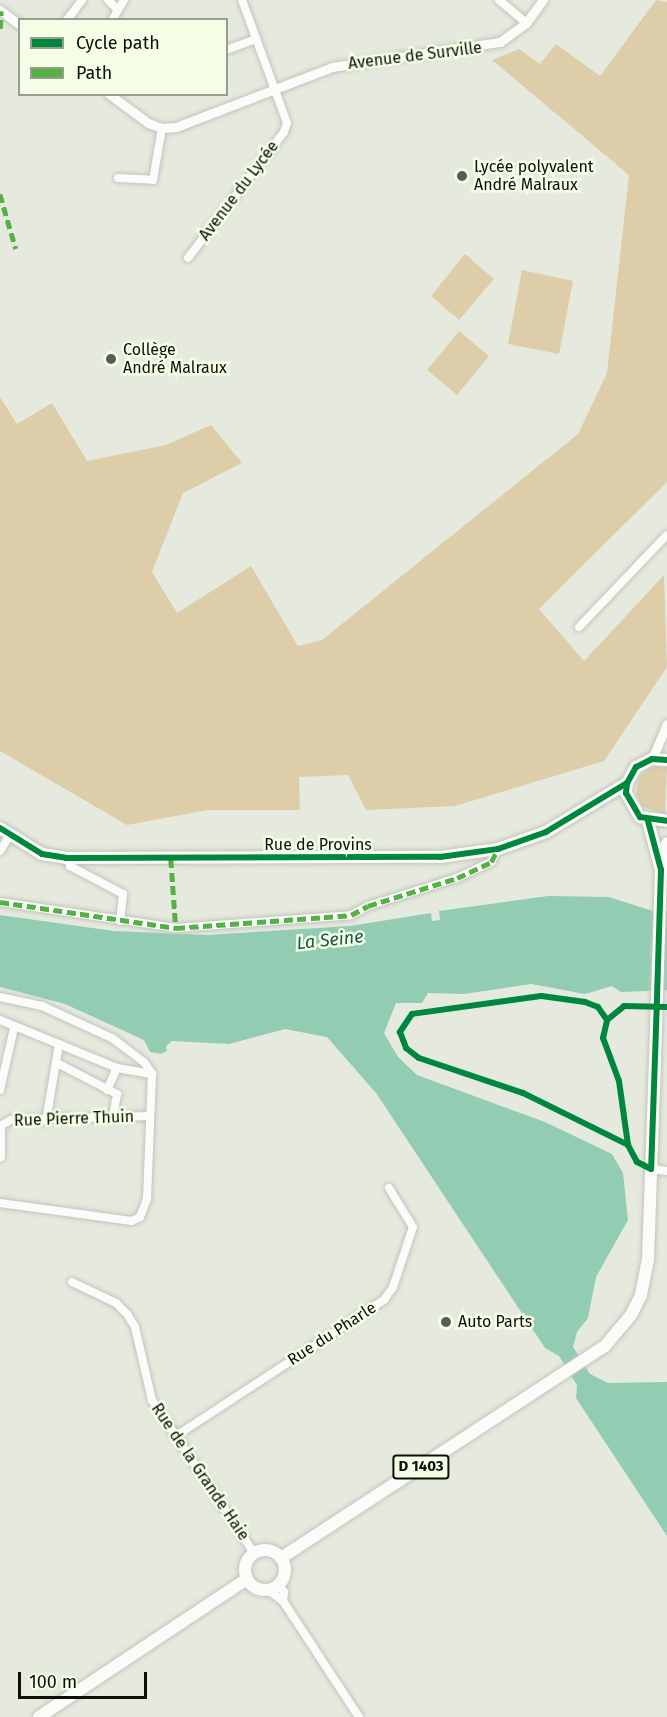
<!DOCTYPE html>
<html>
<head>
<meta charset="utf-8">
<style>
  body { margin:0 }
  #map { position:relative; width:667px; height:1717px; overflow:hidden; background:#e6eade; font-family:"Fira Sans",sans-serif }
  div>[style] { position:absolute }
  .green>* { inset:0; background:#decda9 }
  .water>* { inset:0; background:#91ccb3 }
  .roads { filter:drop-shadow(0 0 2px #c1c5bc) drop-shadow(0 0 2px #c1c5bc) }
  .minor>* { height:8px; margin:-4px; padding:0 4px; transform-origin:4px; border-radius:4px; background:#fbfcfa }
  .tertiary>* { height:9px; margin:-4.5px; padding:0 4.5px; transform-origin:4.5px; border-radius:4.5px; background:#fbfcfa }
  .secondary>* { height:10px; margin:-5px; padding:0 5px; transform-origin:5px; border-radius:5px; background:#fbfcfa }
  .primary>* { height:12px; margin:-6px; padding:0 6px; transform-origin:6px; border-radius:6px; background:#fbfcfa }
  .primary>.ring { margin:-6px; padding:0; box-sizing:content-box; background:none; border:12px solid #fbfcfa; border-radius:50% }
  .quiet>* { height:4.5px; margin-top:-2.25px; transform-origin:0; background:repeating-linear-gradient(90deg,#54b144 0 9px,transparent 0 13.5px) }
  .cycleway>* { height:6px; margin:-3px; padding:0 3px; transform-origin:3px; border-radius:3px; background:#00873e }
  .dots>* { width:16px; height:16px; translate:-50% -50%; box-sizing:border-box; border:3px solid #f4fde6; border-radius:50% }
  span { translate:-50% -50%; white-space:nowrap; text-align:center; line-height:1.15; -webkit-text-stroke:5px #f4fde6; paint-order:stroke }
  .shield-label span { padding:2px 4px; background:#f4fde6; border:2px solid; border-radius:4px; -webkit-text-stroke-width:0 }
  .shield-label { font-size:15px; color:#0d1008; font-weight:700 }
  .street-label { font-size:16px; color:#0d1008 }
  .poi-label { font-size:16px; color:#0d1008 }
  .left { translate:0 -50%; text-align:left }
  .water-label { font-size:18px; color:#155742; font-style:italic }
  .legend { position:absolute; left:18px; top:18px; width:210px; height:78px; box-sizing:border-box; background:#f4fde6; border:2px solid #989e8d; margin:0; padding:8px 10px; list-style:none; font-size:18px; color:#0d1008 }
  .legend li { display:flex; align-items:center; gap:12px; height:30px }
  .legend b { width:30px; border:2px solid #989e8d }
  .scale { position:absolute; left:18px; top:1672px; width:129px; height:27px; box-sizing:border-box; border:3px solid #0d1008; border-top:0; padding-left:8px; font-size:18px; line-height:21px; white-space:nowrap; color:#0d1008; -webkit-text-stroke:4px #f4fde6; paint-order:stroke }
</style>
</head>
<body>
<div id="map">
  <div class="green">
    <i style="clip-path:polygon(656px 0,667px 2px,667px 482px,539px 609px,584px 661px,664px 575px,667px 667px,604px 761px,455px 806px,366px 810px,348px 775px,299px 777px,300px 810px,208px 810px,127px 825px,0 751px,0 397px,17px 424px,52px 403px,87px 461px,166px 445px,211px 425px,242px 463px,183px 493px,152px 572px,177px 613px,251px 566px,298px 646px,322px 640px,578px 434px,607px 373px,629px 175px,492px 60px,519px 49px,540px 64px,556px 44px,600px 76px)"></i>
    <i style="clip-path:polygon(465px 254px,494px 279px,459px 320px,431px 296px)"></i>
    <i style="clip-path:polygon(522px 270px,573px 281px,559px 354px,508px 344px)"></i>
    <i style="clip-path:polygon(459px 331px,489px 356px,457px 395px,427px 370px)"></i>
    <i style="clip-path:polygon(652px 767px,667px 767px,665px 814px,643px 807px,636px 793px,639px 777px)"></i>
  </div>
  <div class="water">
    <i style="clip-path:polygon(548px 896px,609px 897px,659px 913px,667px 911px,667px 990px,621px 992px,612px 986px,585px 994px,531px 984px,464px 994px,428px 993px,422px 1003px,396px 1003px,384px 1033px,398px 1057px,417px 1075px,545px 1122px,612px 1154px,623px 1173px,628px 1220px,596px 1277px,588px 1318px,577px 1332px,573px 1347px,590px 1374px,608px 1383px,667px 1382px,667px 1536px,576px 1398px,577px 1385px,559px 1356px,545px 1348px,376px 1093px,327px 1037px,285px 1029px,229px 1044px,172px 1041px,166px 1046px,167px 1051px,161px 1054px,150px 1052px,144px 1040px,65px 1004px,0 987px,0 915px,114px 931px,208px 935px,350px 926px,431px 913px,432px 921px,440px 920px,439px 911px)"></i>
  </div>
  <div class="roads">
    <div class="minor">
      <i style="left:108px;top:0;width:14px;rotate:45deg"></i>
      <i style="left:499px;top:0;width:35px;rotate:40deg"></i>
      <i style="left:67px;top:20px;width:25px;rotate:-53deg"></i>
      <i style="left:112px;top:20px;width:23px;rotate:-59deg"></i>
      <i style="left:226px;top:50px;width:32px;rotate:-20deg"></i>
      <i style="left:118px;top:178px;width:35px;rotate:3deg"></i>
      <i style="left:153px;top:180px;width:53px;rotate:-80.2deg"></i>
      <i style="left:188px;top:258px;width:158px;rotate:-52.7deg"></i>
      <i style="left:284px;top:132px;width:9px;rotate:-72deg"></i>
      <i style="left:287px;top:123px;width:131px;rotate:-110.1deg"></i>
      <i style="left:579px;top:627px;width:127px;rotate:-46.3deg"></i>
      <i style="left:0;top:851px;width:19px;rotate:-58deg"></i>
      <i style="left:70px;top:858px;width:8px;rotate:90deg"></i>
      <i style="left:70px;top:866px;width:60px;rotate:27.8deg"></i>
      <i style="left:123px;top:894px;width:27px;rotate:96deg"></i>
      <i style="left:0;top:902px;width:178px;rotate:8.4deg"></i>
      <i style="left:176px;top:928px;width:175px;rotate:-4.2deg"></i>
      <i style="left:351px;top:915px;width:19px;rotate:-28deg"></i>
      <i style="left:368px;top:906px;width:93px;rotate:-17.5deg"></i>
      <i style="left:457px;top:878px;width:38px;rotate:-25deg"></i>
      <i style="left:491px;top:862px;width:15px;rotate:-62deg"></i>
      <i style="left:0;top:997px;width:43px;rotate:12.1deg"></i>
      <i style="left:42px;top:1006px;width:77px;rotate:24.6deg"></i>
      <i style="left:112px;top:1038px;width:40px;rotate:37deg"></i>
      <i style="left:144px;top:1062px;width:14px;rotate:56deg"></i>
      <i style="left:0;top:1020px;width:126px;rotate:22.3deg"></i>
      <i style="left:117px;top:1068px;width:36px;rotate:10deg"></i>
      <i style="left:57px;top:1063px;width:68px;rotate:27.3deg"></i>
      <i style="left:117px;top:1094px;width:23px;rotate:100deg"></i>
      <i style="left:0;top:1090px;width:64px;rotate:-77.3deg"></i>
      <i style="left:107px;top:1090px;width:24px;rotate:-66deg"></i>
      <i style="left:46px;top:1121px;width:78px;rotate:-80.4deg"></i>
      <i style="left:0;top:1126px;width:13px;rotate:-29deg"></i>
      <i style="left:11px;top:1120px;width:138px;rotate:-1.7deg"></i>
      <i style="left:651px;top:1169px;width:16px;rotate:7deg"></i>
      <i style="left:0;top:1203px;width:133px;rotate:7.8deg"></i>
      <i style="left:132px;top:1221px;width:9px;rotate:-27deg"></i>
      <i style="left:140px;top:1217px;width:19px;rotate:-69deg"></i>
      <i style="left:147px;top:1199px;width:125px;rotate:-87.7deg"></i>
      <i style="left:72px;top:1282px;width:49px;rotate:25.5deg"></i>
      <i style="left:116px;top:1303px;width:16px;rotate:45deg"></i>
      <i style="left:127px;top:1314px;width:15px;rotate:58deg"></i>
      <i style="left:135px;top:1327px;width:75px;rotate:76.9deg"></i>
      <i style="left:152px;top:1400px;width:184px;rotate:56.3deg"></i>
      <i style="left:176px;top:1436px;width:249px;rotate:-33.2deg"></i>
      <i style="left:384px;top:1300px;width:16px;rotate:-55deg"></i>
      <i style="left:393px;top:1287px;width:63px;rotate:-71.6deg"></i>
      <i style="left:413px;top:1227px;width:46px;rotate:-121.6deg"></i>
      <i style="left:279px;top:1585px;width:9px;rotate:54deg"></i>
      <i style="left:284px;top:1592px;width:9px;rotate:96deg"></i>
      <i style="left:268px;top:1590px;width:19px;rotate:36deg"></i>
      <i style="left:283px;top:1601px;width:139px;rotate:56.8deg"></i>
    </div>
    <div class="tertiary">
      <i style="left:0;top:10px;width:25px;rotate:37deg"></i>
      <i style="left:109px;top:94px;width:49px;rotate:36.6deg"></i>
      <i style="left:148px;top:123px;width:15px;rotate:20deg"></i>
      <i style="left:162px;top:128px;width:14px;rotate:-4deg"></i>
      <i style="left:176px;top:127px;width:167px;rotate:-21deg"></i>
      <i style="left:332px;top:67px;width:170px;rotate:-8.5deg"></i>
      <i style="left:500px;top:42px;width:32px;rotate:-36deg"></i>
      <i style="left:526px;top:23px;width:29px;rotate:-54deg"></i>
      <i style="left:652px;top:759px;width:38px;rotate:-67deg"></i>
    </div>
    <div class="secondary">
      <i style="left:0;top:1129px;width:28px;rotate:90deg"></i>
    </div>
    <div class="primary">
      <i style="left:667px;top:760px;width:15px;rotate:-176deg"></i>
      <i style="left:652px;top:759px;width:18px;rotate:153deg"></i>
      <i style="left:636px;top:767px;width:18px;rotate:119deg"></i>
      <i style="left:627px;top:783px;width:10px;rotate:96deg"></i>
      <i style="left:626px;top:793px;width:28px;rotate:60deg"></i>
      <i style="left:640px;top:817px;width:27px;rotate:8deg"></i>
      <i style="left:0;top:828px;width:49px;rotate:31.8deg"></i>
      <i style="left:42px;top:854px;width:24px;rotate:9deg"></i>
      <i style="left:66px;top:858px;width:374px;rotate:-0.2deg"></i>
      <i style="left:440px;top:857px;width:59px;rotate:-7.9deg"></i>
      <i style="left:498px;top:849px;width:51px;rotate:-19.5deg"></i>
      <i style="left:546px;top:832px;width:95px;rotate:-31.2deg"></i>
      <i style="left:662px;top:865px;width:22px;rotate:-77deg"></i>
      <i class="ring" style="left:245px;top:1550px;width:28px;height:28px"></i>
      <i style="left:281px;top:1558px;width:387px;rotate:-33.2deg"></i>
      <i style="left:605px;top:1346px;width:40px;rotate:-50deg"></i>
      <i style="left:631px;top:1315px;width:22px;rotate:-63deg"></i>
      <i style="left:641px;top:1295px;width:36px;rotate:-79deg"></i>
      <i style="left:648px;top:1260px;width:231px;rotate:-88deg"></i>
      <i style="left:656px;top:1029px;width:159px;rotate:-88.2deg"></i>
      <i style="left:661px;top:870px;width:51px;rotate:-104.9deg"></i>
      <i style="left:39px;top:1717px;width:250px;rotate:-33.6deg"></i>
    </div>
  </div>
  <div class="quiet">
    <i style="left:0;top:29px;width:18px;rotate:-87deg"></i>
    <i style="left:0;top:194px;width:57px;rotate:73.8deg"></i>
    <i style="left:171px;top:859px;width:69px;rotate:85.9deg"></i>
    <i style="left:0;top:902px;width:178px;rotate:8.4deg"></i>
    <i style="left:176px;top:928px;width:175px;rotate:-4.2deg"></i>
    <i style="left:351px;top:915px;width:19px;rotate:-28deg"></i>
    <i style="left:368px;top:906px;width:93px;rotate:-17.5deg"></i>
    <i style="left:457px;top:878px;width:38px;rotate:-25deg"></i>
    <i style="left:491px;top:862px;width:15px;rotate:-62deg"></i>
  </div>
  <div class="cycleway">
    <i style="left:667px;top:760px;width:15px;rotate:-176deg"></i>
    <i style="left:652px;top:759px;width:18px;rotate:153deg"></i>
    <i style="left:636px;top:767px;width:18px;rotate:119deg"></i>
    <i style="left:627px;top:783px;width:10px;rotate:96deg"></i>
    <i style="left:626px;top:793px;width:28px;rotate:60deg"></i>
    <i style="left:640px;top:817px;width:27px;rotate:8deg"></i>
    <i style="left:648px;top:821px;width:51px;rotate:75.1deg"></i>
    <i style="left:661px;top:870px;width:159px;rotate:91.8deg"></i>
    <i style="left:656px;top:1029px;width:140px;rotate:92deg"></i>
    <i style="left:651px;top:1169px;width:16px;rotate:-153deg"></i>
    <i style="left:637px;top:1162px;width:19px;rotate:-118deg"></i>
    <i style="left:628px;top:1145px;width:65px;rotate:-98deg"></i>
    <i style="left:619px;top:1081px;width:46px;rotate:-110.4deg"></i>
    <i style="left:603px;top:1038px;width:18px;rotate:-77deg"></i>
    <i style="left:607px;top:1020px;width:22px;rotate:-39deg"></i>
    <i style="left:624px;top:1006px;width:43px;rotate:1.3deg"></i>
    <i style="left:0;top:828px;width:49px;rotate:31.8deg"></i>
    <i style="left:42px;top:854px;width:24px;rotate:9deg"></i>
    <i style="left:66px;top:858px;width:374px;rotate:-0.2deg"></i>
    <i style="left:440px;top:857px;width:59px;rotate:-7.9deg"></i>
    <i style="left:498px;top:849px;width:51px;rotate:-19.5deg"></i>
    <i style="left:546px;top:832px;width:95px;rotate:-31.2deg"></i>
    <i style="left:607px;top:1020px;width:16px;rotate:-125deg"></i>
    <i style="left:598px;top:1007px;width:14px;rotate:-159deg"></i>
    <i style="left:585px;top:1002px;width:44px;rotate:-172.2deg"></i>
    <i style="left:541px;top:996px;width:130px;rotate:172.1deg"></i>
    <i style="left:412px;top:1014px;width:22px;rotate:124deg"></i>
    <i style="left:400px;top:1032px;width:17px;rotate:69deg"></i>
    <i style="left:406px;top:1048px;width:16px;rotate:38deg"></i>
    <i style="left:419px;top:1058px;width:110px;rotate:18.6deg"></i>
    <i style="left:523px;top:1093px;width:117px;rotate:26.3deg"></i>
  </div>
  <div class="dots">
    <i style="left:462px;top:176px;background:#595c53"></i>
    <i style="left:111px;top:359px;background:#595c53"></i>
    <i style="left:446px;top:1322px;background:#595c53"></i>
  </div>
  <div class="shield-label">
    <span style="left:421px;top:1467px">D 1403</span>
  </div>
  <div class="street-label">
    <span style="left:415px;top:56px;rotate:-7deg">Avenue de Surville</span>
    <span style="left:239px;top:191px;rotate:-53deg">Avenue du Lycée</span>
    <span style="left:318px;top:845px">Rue de Provins</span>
    <span style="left:74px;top:1119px;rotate:-2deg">Rue Pierre Thuin</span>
    <span style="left:332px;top:1334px;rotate:-33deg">Rue du Pharle</span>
    <span style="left:200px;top:1472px;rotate:56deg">Rue de la Grande Haie</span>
  </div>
  <div class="poi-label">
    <span class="left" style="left:474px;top:176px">Lycée polyvalent<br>André Malraux</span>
    <span class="left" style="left:123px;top:359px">Collège<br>André Malraux</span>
    <span class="left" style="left:458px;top:1322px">Auto Parts</span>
  </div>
  <div class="water-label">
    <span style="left:330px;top:940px;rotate:-6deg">La Seine</span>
  </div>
  <ul class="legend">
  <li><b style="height:8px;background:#00873e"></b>Cycle path</li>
  <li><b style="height:8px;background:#54b144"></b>Path</li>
  </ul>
  <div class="scale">100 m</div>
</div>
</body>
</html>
